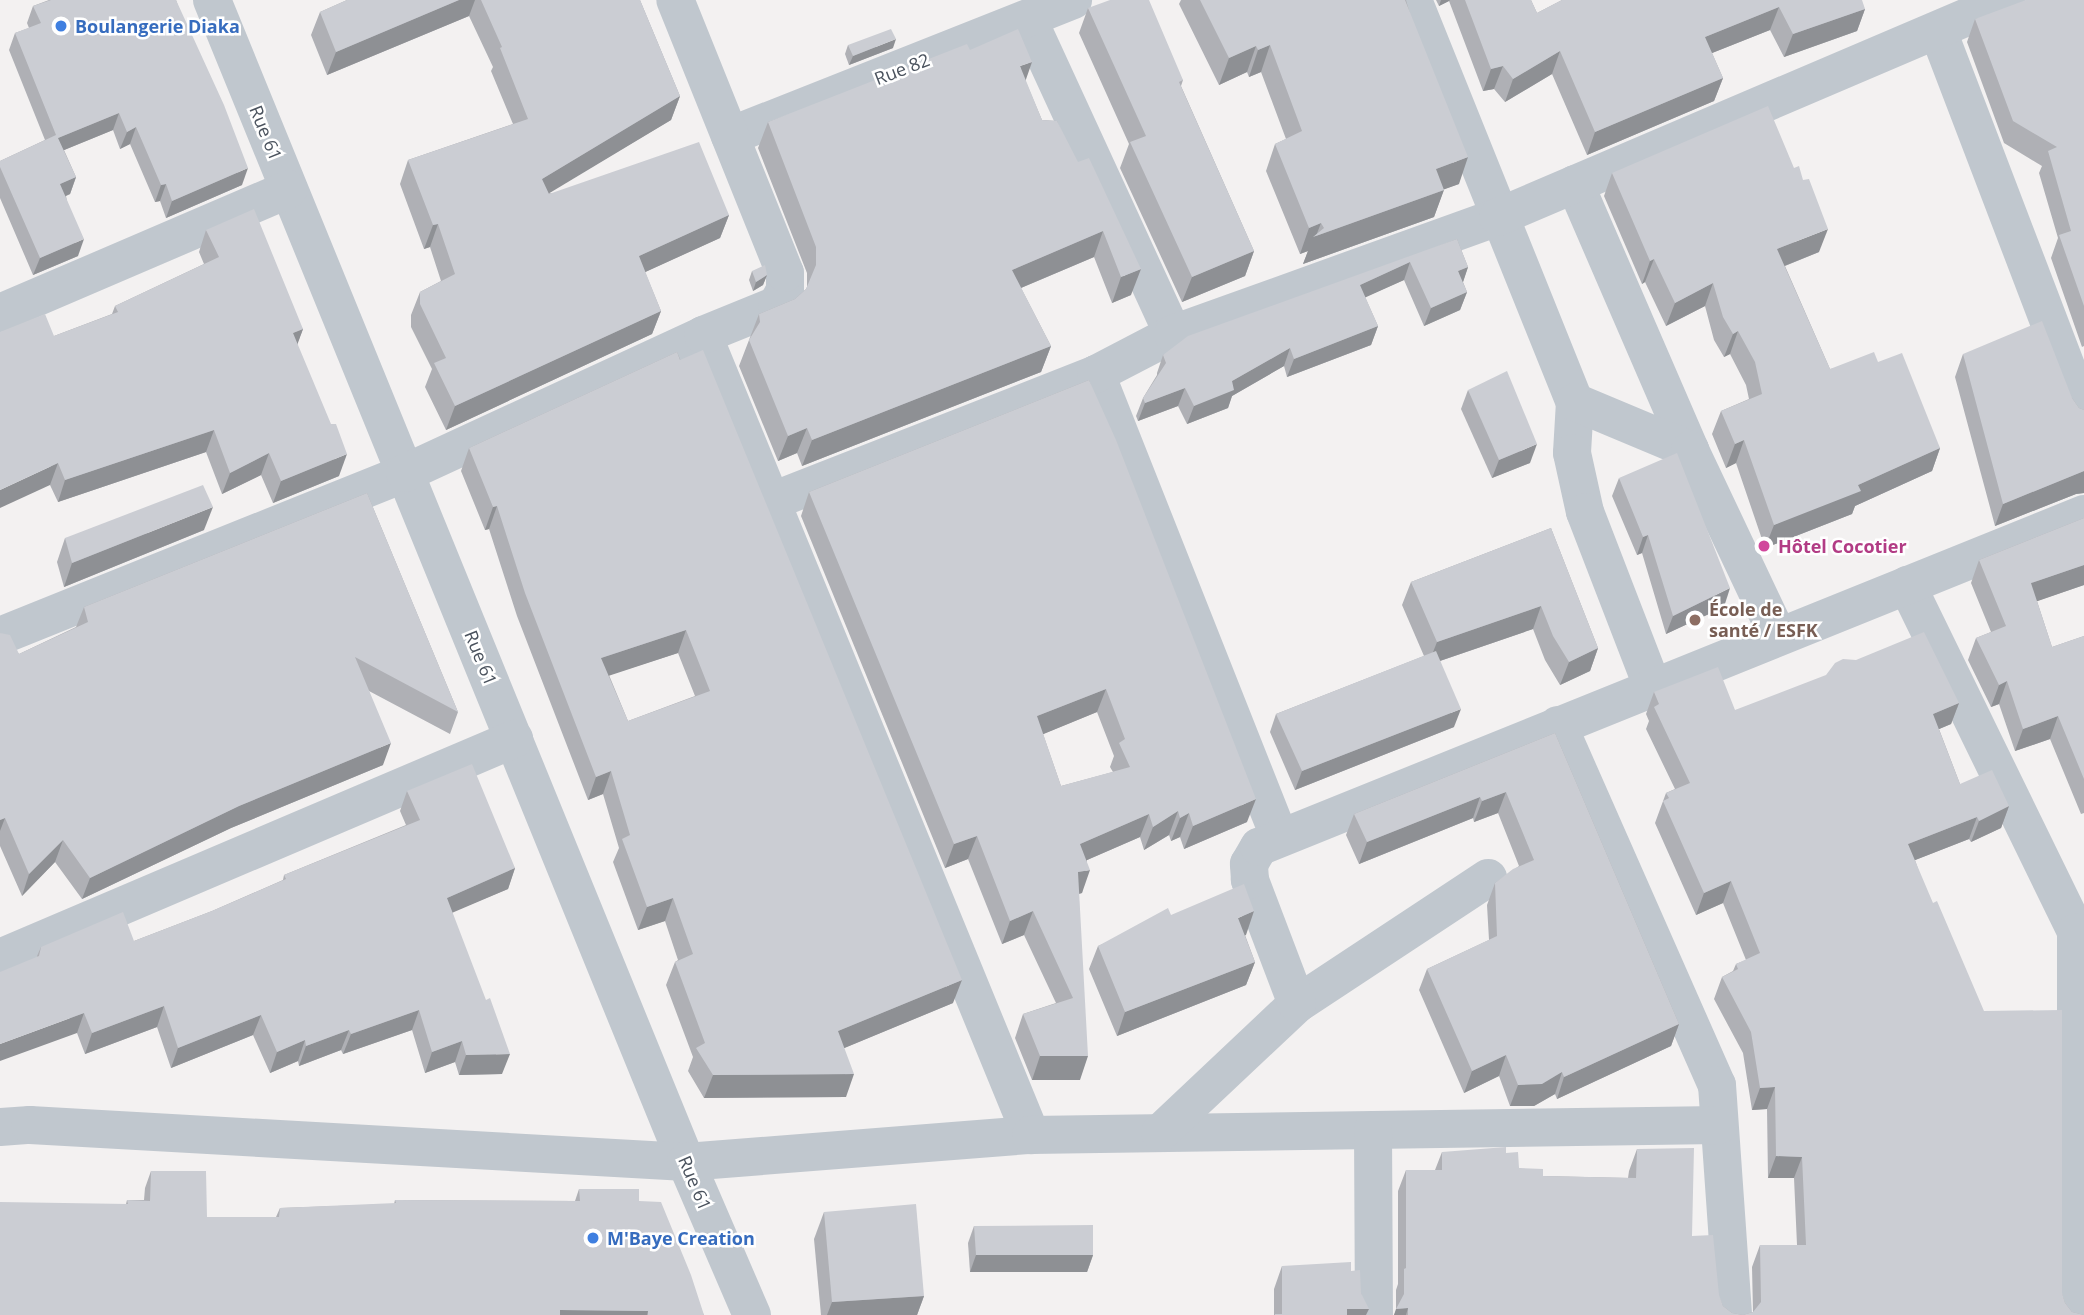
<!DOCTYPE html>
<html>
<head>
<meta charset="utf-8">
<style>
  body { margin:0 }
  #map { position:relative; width:2084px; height:1315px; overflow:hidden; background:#f3f1f1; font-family:"Open Sans",sans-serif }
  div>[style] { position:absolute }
  .minor>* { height:38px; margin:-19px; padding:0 19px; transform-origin:19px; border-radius:19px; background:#c0c7ce }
  .wall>* { inset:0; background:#afb0b5 }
  .shaded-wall>* { inset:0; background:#8e9094 }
  .building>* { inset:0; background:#cbcdd3 }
  .dots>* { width:19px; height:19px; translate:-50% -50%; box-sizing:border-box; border:4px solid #fff; border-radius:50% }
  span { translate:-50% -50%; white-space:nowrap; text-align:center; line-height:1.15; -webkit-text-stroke:5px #fff; paint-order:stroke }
  .shop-label { font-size:18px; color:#366cbe; font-weight:700 }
  .left { translate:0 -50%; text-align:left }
  .street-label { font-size:18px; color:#4a525d }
  .hotel-label { font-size:18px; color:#b23c85; font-weight:700 }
  .education-label { font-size:18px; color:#785e54; font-weight:700 }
</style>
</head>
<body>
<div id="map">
  <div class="minor">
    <i style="left:212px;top:0;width:1255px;rotate:67.81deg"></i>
    <i style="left:686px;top:1162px;width:167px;rotate:66.7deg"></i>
    <i style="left:1413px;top:0;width:433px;rotate:68.1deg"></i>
    <i style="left:1575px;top:402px;width:51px;rotate:93.4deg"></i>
    <i style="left:1572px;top:453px;width:60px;rotate:77.6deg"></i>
    <i style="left:1585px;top:512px;width:186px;rotate:68.9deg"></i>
    <i style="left:1028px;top:19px;width:347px;rotate:65.3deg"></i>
    <i style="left:1938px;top:31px;width:409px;rotate:69.1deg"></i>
    <i style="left:730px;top:136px;width:369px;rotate:-21.6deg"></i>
    <i style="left:1575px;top:184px;width:290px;rotate:66.6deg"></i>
    <i style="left:0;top:313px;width:314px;rotate:-23.2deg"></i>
    <i style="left:703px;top:335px;width:865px;rotate:67.71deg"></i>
    <i style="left:1096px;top:374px;width:498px;rotate:68.4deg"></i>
    <i style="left:1575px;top:402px;width:125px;rotate:22.7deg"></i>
    <i style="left:1690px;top:450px;width:206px;rotate:64.7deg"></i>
    <i style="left:770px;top:502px;width:350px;rotate:-21.4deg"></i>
    <i style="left:1096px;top:374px;width:87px;rotate:-27.5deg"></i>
    <i style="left:1173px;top:334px;width:345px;rotate:-19.8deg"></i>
    <i style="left:1498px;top:217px;width:553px;rotate:-23.09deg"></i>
    <i style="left:1907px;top:585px;width:386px;rotate:64deg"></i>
    <i style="left:2076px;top:932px;width:383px;rotate:90deg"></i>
    <i style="left:0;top:636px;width:437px;rotate:-21.9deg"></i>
    <i style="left:405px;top:473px;width:328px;rotate:-24.8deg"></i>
    <i style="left:703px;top:335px;width:80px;rotate:-22.1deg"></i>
    <i style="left:777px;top:305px;width:17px;rotate:-62deg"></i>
    <i style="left:785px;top:290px;width:17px;rotate:-90deg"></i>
    <i style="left:785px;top:273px;width:294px;rotate:-111.9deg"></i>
    <i style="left:1558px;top:725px;width:394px;rotate:66.2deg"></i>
    <i style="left:1717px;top:1085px;width:231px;rotate:86deg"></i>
    <i style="left:0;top:958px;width:559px;rotate:-23.08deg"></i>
    <i style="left:1297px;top:1004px;width:229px;rotate:-33.4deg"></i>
    <i style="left:0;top:1127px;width:30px;rotate:-4deg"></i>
    <i style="left:30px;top:1125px;width:657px;rotate:3.23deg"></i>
    <i style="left:686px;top:1162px;width:346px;rotate:-4.5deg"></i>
    <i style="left:1031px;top:1135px;width:688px;rotate:-0.83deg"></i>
    <i style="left:1373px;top:1130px;width:185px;rotate:89.7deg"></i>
    <i style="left:1160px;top:1133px;width:188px;rotate:-43.3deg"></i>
    <i style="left:1297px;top:1004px;width:133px;rotate:-110.8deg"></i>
    <i style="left:1250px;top:880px;width:16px;rotate:-94deg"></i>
    <i style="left:1249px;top:864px;width:20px;rotate:-60deg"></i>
    <i style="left:1259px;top:847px;width:890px;rotate:-21.98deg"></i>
  </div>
  <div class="wall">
    <i style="clip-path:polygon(49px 0,176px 0,242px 185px,166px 218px,160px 201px,155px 202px,130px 144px,120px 149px,113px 130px,64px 150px,76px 177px,70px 194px,66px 196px,78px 256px,33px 275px,0 198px,0 161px,45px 140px,9px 50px,15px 33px,29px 28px,27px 23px,33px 6px)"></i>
    <i style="clip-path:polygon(347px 0,640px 0,680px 96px,671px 120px,548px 193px,729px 215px,720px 238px,645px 272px,661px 311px,652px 334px,446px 430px,425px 387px,432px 369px,411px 327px,411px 315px,420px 292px,441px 281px,430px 247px,424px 249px,400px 184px,408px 160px,513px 124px,491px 71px,493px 67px,469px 16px,327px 75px,311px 35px,320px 12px)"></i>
    <i style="clip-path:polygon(1181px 0,1406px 0,1459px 184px,1444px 189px,1434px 217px,1303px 264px,1308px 251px,1300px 254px,1266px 171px,1275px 144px,1286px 139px,1261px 72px,1249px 77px,1247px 72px,1219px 85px,1179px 4px)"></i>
    <i style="clip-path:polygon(1436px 0,1531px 0,1537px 13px,1562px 0,1865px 9px,1857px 31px,1784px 57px,1770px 30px,1712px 53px,1723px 78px,1714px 101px,1587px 155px,1552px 74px,1505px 102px,1494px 89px,1483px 91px,1449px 1px,1439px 6px)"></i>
    <i style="clip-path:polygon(2084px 0,2084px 346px,2082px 347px,2051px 258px,2058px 238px,2039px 173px,2042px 166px,2004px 143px,1967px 42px,1975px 19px)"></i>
    <i style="clip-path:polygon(1088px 8px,1183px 80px,1181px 86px,1254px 251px,1245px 276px,1182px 302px,1120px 168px,1129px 144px,1079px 33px)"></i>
    <i style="clip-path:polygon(848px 45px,893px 48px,849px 65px,845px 54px)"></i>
    <i style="clip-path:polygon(970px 50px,1025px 80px,1042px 120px,1057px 121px,1131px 295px,1112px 303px,1094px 257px,1021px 288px,1051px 346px,1041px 372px,802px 466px,797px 453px,778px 461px,739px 366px,759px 314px,795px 299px,806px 289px,807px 287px,807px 273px,758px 148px,768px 122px)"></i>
    <i style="clip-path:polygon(1612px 173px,1819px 252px,1785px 266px,1830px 369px,1878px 362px,1940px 448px,1932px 471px,1855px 506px,1852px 514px,1765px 548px,1736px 463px,1726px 468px,1712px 434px,1721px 411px,1749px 399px,1746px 385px,1730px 354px,1724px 357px,1714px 340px,1705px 306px,1666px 326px,1645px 282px,1642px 284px,1604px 196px)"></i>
    <i style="clip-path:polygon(206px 230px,303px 329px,297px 344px,339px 476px,273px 503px,261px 475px,222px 494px,206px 452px,58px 502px,50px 485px,54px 336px,112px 314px,115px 306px,204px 264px,199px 252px)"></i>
    <i style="clip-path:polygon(1457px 239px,1468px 267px,1463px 282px,1467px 292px,1460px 310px,1424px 326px,1404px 280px,1365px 297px,1378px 326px,1371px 345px,1287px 377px,1284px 366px,1232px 396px,1228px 408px,1187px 424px,1178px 406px,1138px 421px,1136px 416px,1143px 398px,1157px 375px,1157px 373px,1163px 355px)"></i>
    <i style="clip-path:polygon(752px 271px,767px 275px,763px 285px,753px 291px,749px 280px)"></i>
    <i style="clip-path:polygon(evenodd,677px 352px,953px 1003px,844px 1048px,846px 1097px,704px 1098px,688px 1071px,693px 1057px,666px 985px,675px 962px,678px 960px,665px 921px,638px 930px,613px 862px,619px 848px,603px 794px,588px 800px,517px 616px,489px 529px,485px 530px,461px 471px,469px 448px,677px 352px,678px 653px,695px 696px,628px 721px,609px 675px,678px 653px)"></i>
    <i style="clip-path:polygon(1963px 354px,2072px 398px,2079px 408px,2084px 410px,2084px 493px,2076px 494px,1995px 526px,1955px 377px)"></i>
    <i style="clip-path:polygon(evenodd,1089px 380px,1247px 822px,1184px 849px,1180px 837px,1171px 841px,1169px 835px,1144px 850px,1140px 837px,1087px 860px,1082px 893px,1079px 894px,1080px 1080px,1032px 1080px,1015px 1038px,1023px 1014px,1056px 1003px,1024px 935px,1002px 944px,968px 859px,945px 868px,801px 516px,809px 492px,1089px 380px,1097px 712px,1114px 756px,1110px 767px,1113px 772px,1061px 786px,1043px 734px,1097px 712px)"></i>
    <i style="clip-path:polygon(1468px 390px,1530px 463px,1492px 478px,1461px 409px)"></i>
    <i style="clip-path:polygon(1619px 478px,1724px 607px,1666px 634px,1642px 553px,1637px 555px,1612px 496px)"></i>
    <i style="clip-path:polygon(367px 493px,458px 712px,450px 734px,369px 691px,383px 765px,231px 828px,82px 899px,55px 862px,22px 896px,0 846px,0 633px,19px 654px,76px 627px,84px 607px)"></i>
    <i style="clip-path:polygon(2084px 518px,2084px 585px,2037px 601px,2052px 647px,2084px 636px,2084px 813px,2081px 814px,2050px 739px,2015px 751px,1999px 704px,1991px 707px,1968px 660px,1976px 638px,1991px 632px,1971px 583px,1979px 560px)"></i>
    <i style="clip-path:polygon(1551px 528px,1598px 648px,1590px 671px,1560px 685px,1545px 660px,1533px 629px,1440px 661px,1454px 727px,1295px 790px,1270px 732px,1276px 714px,1424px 656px,1402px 605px,1411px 582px)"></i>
    <i style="clip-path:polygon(204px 530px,64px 587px,57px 562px,65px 538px)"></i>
    <i style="clip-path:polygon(1654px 692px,1735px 710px,1959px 703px,1951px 724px,1939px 729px,1960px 784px,2009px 806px,2001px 828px,1971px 842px,1969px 839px,1915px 860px,2065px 1303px,2072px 1312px,2084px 1315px,1394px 1315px,1396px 1311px,1396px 1290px,1398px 1284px,1398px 1191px,1406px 1170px,1435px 1170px,1442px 1152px,1506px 1153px,1519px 1168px,1543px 1176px,1628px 1178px,1629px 1171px,1637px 1149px,1692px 1236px,1723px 1306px,1732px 1313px,1743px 1315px,1753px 1312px,1752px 1267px,1760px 1245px,1797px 1245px,1794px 1178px,1768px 1178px,1767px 1109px,1752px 1110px,1743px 1053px,1714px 999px,1722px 977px,1733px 971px,1736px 964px,1746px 960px,1723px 903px,1696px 915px,1655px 823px,1666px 793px,1675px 789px,1646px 729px,1649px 721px,1646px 714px)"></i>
    <i style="clip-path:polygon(1555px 733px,1679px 1024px,1671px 1046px,1557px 1099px,1555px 1094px,1534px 1106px,1510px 1106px,1499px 1076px,1464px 1093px,1419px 990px,1427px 969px,1489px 940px,1487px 905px,1495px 883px,1519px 866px,1498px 813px,1474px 822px,1473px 818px,1359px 864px,1346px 835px,1354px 814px)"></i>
    <i style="clip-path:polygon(407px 791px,515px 868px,508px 889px,452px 912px,502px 1074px,459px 1075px,455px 1062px,425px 1073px,412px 1030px,343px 1054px,341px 1050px,299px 1066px,298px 1061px,270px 1073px,253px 1035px,171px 1068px,157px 1027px,85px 1054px,77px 1033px,37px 956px,41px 947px,134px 941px,212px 911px,283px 880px,284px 875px,406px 825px,400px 811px)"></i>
    <i style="clip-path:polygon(1171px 915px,1246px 935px,1245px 935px,1255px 962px,1246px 985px,1117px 1036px,1089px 969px,1098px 946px)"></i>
    <i style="clip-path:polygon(151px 1171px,207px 1217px,276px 1217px,280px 1208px,394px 1204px,395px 1200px,575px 1201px,579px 1189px,639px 1201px,704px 1315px,0 1315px,126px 1204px,127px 1200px,144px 1200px,145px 1188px)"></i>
    <i style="clip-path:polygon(824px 1212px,924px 1296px,917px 1315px,821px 1315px,814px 1239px)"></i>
    <i style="clip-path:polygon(974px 1226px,1093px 1255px,1087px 1272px,970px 1272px,968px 1243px)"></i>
    <i style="clip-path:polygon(1282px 1266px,1351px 1271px,1361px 1293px,1366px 1315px,1274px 1315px,1274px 1289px)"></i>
  </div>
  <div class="shaded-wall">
    <i style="clip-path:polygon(459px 0,475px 0,469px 16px,327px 75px,336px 52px)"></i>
    <i style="clip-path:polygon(1441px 0,1450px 0,1449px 1px,1439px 6px)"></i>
    <i style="clip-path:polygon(1779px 7px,1770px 30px,1697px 59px,1705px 37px)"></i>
    <i style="clip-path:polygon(1865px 9px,1857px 31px,1784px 57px,1793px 34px)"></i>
    <i style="clip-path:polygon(896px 39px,893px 48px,849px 65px,853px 56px)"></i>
    <i style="clip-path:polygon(1270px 45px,1261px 72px,1249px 77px,1258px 50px)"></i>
    <i style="clip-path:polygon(1256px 46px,1247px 72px,1219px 85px,1229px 58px)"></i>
    <i style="clip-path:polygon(1560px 51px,1552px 74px,1505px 102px,1513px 79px)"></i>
    <i style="clip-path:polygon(1032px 62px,1023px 88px,1020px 66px)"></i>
    <i style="clip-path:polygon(1503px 66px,1494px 89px,1483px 91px,1491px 69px)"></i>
    <i style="clip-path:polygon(1723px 78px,1714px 101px,1587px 155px,1595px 132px)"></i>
    <i style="clip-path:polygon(680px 96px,671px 120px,533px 203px,542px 179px)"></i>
    <i style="clip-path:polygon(119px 113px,113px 130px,52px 155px,58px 138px)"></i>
    <i style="clip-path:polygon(136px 127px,130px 144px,120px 149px,127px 132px)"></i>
    <i style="clip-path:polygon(1468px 157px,1459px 184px,1426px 196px,1436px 169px)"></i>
    <i style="clip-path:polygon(248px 168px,242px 185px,166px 218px,172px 201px)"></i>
    <i style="clip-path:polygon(76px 177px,70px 194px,54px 201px,60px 184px)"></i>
    <i style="clip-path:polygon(166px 184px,160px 201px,155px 202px,161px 185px)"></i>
    <i style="clip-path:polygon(1444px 190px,1434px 217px,1303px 264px,1308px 251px,1300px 254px,1309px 228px,1321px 223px,1316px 236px)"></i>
    <i style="clip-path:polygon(729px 215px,720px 238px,630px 279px,639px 256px)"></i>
    <i style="clip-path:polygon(438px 224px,430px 247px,424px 249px,433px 225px)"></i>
    <i style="clip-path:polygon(1828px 229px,1819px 252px,1769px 272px,1777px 249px)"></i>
    <i style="clip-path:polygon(1103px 231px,1094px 257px,1002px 296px,1012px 270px)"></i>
    <i style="clip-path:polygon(84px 239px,78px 256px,33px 275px,40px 258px)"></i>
    <i style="clip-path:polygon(1254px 251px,1245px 276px,1182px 302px,1192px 277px)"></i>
    <i style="clip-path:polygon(1654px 259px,1645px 282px,1642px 284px,1650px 261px)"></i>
    <i style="clip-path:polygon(1410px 262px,1404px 280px,1353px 303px,1360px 285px)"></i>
    <i style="clip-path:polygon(1468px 267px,1462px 285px,1458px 271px)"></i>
    <i style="clip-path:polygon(1141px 269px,1131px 295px,1112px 303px,1121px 277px)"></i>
    <i style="clip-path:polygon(767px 275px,763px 285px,753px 291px,756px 282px)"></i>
    <i style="clip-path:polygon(1713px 283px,1705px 306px,1666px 326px,1675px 303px)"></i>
    <i style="clip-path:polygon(1467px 292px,1460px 310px,1424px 326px,1431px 308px)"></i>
    <i style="clip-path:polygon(661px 311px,652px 334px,446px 430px,455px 406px)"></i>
    <i style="clip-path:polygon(1378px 326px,1371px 345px,1287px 377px,1294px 359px)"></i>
    <i style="clip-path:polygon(303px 329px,295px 351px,293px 333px)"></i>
    <i style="clip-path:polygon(1738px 331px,1730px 354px,1724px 357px,1733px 334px)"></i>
    <i style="clip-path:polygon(1051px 346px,1041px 372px,802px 466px,812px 440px)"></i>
    <i style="clip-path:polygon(1290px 348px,1284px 366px,1232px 396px,1228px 408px,1187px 424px,1194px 406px,1232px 381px)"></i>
    <i style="clip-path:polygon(1185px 388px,1178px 406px,1138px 421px,1145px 403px)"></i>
    <i style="clip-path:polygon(807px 428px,797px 453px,778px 461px,788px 436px)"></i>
    <i style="clip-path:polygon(214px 430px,206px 452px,58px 502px,65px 480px)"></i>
    <i style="clip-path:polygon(1744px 440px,1736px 463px,1726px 468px,1735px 444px)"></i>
    <i style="clip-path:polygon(1537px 444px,1530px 463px,1492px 478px,1499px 460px)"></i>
    <i style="clip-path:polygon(1940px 448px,1932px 471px,1855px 506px,1852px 514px,1765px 548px,1774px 525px,1858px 485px)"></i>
    <i style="clip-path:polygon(269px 453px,261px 475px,222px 494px,230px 473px)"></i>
    <i style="clip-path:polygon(347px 454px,339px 476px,273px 503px,281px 481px)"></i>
    <i style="clip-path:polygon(58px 463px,50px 485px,0 508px,0 490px)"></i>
    <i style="clip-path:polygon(2084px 471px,2084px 493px,2076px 494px,1995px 526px,2003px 504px)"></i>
    <i style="clip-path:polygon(497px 506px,489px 529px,485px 530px,493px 507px)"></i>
    <i style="clip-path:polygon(213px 507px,204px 530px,64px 587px,72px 563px)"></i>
    <i style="clip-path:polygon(1648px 535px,1642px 553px,1637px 555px,1643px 537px)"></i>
    <i style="clip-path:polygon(2084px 565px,2084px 585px,2023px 606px,2031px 583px)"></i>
    <i style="clip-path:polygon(1730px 588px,1724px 607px,1666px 634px,1673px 616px)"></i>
    <i style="clip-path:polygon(1541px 606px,1533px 629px,1428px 665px,1437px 642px)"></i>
    <i style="clip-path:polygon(686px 630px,678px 653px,593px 681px,601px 658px)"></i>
    <i style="clip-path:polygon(1598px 648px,1590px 671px,1560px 685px,1569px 662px)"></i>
    <i style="clip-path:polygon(2007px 681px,1999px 704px,1991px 707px,1999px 685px)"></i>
    <i style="clip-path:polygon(1106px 689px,1097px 712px,1029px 740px,1037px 716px)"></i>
    <i style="clip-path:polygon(1959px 703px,1951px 724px,1925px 735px,1933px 714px)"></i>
    <i style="clip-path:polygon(1461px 709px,1454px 727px,1295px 790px,1302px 771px)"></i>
    <i style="clip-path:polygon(2058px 716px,2050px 739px,2015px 751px,2023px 729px)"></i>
    <i style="clip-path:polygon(391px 743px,383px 765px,231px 828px,82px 899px,90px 878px,239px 806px)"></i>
    <i style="clip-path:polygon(611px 771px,603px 794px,588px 800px,596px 777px)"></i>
    <i style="clip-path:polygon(1506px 792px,1498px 813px,1474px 822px,1482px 801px)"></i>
    <i style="clip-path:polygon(1480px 797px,1473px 818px,1359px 864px,1367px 842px)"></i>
    <i style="clip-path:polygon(1256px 799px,1247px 822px,1184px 849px,1193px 826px)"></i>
    <i style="clip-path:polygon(2009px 806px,2001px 828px,1971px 842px,1979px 821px)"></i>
    <i style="clip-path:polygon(1178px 811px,1169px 835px,1144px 850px,1153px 827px)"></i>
    <i style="clip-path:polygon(1189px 813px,1180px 837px,1171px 841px,1180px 818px)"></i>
    <i style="clip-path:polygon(1149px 814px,1140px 837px,1071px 867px,1080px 844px)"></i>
    <i style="clip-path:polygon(1977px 817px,1969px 839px,1900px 866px,1908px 844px)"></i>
    <i style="clip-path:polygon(5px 818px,0 831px,0 820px)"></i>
    <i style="clip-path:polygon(977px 836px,968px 859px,945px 868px,954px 844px)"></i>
    <i style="clip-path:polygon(63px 840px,55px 862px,22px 896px,29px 874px)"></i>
    <i style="clip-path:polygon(515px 868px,508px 889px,440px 918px,447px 898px)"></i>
    <i style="clip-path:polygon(1090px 870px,1082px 893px,1069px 896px,1078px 872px)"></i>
    <i style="clip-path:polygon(1731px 881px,1723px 903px,1696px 915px,1704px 893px)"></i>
    <i style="clip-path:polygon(673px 898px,665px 921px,638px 930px,647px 907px)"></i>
    <i style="clip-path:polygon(1033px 911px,1024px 935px,1002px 944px,1010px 921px)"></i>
    <i style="clip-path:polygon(1254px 911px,1246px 935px,1230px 942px,1238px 918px)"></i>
    <i style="clip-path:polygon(1255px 962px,1246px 985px,1117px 1036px,1125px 1012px)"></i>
    <i style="clip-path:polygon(962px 980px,953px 1003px,830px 1054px,838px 1031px)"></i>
    <i style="clip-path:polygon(164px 1006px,157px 1027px,85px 1054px,92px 1033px)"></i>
    <i style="clip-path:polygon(419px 1010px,412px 1030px,343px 1054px,351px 1034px)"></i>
    <i style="clip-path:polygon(84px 1013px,77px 1033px,0 1061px,0 1044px)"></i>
    <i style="clip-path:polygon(261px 1015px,253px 1035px,171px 1068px,178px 1048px)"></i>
    <i style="clip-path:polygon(1679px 1024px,1671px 1046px,1557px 1099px,1564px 1077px)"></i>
    <i style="clip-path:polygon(349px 1030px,341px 1050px,299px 1066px,306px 1046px)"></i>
    <i style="clip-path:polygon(305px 1040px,298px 1061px,270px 1073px,277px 1052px)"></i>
    <i style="clip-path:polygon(462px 1041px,455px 1062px,425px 1073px,432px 1052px)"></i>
    <i style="clip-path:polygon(510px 1054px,502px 1074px,459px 1075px,466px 1055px)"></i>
    <i style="clip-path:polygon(1506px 1055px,1499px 1076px,1464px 1093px,1472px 1071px)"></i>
    <i style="clip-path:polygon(1040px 1056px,1088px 1056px,1080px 1080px,1032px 1080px)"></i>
    <i style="clip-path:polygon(1562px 1072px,1555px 1094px,1534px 1106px,1510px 1106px,1518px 1085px)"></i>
    <i style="clip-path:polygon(854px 1074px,846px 1097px,704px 1098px,713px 1075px)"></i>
    <i style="clip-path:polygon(1775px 1087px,1767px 1109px,1752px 1110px,1760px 1088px)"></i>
    <i style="clip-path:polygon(1776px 1156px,1802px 1157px,1794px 1178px,1768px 1178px)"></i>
    <i style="clip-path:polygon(976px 1255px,1093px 1255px,1087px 1272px,970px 1272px)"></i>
    <i style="clip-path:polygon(924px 1296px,917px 1315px,827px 1315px,832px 1302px)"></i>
    <i style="clip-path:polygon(1408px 1308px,1406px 1315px,1394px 1315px,1396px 1309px)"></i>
    <i style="clip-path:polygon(1347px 1309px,1369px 1309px,1366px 1315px,1345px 1315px)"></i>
    <i style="clip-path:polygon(560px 1310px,648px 1311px,647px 1315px,559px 1315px)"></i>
  </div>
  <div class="building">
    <i style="clip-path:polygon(51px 0,176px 0,224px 105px,248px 168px,172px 201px,166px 184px,161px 185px,136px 127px,127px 132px,119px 113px,58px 138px,76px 177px,60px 184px,84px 239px,40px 258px,0 167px,0 161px,56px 135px,15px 33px,41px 23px,33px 6px)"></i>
    <i style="clip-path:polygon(347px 0,459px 0,336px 52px,320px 12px)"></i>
    <i style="clip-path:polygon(481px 0,640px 0,680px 96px,542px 179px,549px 194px,699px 142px,729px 215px,639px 256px,661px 311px,455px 406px,434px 363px,446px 358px,420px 304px,420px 292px,455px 274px,438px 224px,433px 225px,408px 160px,528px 119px,500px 48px,502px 47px)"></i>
    <i style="clip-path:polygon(1110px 0,1149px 0,1183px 80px,1179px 82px,1254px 251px,1192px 277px,1130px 142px,1146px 136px,1088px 8px)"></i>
    <i style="clip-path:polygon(1200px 0,1405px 0,1468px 157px,1436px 169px,1444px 190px,1313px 237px,1324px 228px,1321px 223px,1309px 228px,1275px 144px,1302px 131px,1270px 45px,1258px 50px,1256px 46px,1229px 58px)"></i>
    <i style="clip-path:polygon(1465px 0,1531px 0,1537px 13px,1562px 0,1862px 0,1865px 9px,1793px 34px,1779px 7px,1705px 37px,1723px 78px,1595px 132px,1560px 51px,1513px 79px,1503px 66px,1491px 69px)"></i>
    <i style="clip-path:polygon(2026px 0,2084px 0,2084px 306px,2059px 235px,2071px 231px,2048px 151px,2057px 147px,2013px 121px,1975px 19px)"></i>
    <i style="clip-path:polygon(891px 29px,896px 39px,853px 56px,848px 45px)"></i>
    <i style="clip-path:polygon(1018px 29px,1032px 62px,1020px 66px,1042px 120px,1057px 121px,1078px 162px,1089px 158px,1141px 269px,1121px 277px,1103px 231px,1012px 270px,1051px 346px,812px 440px,807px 428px,788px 436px,749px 340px,760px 322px,759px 314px,795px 299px,806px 289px,816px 265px,816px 247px,768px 122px,967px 44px,970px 50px)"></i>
    <i style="clip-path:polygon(1768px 106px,1794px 168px,1799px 166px,1803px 180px,1809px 179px,1828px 229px,1777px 249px,1830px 369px,1874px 352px,1878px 362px,1902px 353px,1940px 448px,1858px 485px,1861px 491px,1774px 525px,1744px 440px,1735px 444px,1721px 411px,1762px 394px,1755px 362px,1738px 331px,1733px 334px,1723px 317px,1713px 283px,1675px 303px,1654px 259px,1650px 261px,1612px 173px)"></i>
    <i style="clip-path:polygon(254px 209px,303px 329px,293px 333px,331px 424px,336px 424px,347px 454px,281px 481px,269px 453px,230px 473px,214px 430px,65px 480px,58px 463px,0 490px,0 332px,45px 314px,54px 336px,118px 312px,115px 306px,219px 257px,206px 230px)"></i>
    <i style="clip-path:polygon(1457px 239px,1468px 267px,1458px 271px,1467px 292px,1431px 308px,1410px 262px,1360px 285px,1378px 326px,1294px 359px,1290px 348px,1232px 381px,1234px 390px,1194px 406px,1185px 388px,1145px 403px,1143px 398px,1166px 363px,1163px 355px,1188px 336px)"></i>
    <i style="clip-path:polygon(765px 265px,767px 275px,756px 282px,752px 271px)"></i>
    <i style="clip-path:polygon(2042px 321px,2072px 398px,2079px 408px,2084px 410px,2084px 471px,2003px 504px,1963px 354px)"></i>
    <i style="clip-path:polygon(evenodd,703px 350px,962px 980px,838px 1031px,854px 1074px,713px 1075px,696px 1048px,705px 1043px,675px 962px,693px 954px,673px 898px,647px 907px,622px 839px,630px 835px,611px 771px,596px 777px,525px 593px,497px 506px,493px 507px,469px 448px,677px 352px,680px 360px,703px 350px,686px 630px,710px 691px,628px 721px,601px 658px,686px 630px)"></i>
    <i style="clip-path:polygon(1507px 371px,1537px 444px,1499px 460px,1468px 390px)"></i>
    <i style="clip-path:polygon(evenodd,1089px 380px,1116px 440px,1256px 799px,1193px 826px,1189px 813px,1180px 818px,1178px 811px,1153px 827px,1149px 814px,1080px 844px,1090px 870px,1078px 872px,1088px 1056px,1040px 1056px,1023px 1014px,1073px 998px,1033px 911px,1010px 921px,977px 836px,954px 844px,809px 492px,1089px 380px,1106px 689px,1125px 739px,1119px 743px,1130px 767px,1061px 786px,1037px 716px,1106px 689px)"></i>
    <i style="clip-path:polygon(1677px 453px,1730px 588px,1673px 616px,1648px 535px,1643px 537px,1619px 478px)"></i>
    <i style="clip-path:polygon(203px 485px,213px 507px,72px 563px,65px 538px)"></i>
    <i style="clip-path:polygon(367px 493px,458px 712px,355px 657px,391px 743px,239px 806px,90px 878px,63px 840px,29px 874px,5px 818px,0 820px,0 633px,10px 635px,19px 654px,88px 622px,84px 607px)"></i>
    <i style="clip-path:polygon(2084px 518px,2084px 565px,2031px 583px,2052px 647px,2084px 636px,2084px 779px,2058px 716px,2023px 729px,2007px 681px,1999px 685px,1976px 638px,2006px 626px,1979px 560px)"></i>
    <i style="clip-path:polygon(1551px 528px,1598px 648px,1569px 662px,1553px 636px,1541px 606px,1437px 642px,1411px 582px)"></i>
    <i style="clip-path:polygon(1924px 632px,1959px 703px,1933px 714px,1960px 784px,1992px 770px,2009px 806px,1979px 821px,1977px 817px,1908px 844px,1933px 903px,1937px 901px,1984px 1011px,2062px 1010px,2062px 1293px,2065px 1303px,2072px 1312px,2084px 1315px,1408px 1315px,1408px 1308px,1396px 1309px,1404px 1294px,1404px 1269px,1406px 1268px,1406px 1170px,1442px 1170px,1442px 1152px,1506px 1147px,1506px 1153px,1518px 1152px,1519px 1168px,1543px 1169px,1543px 1176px,1636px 1178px,1637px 1149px,1694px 1148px,1692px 1236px,1713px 1235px,1719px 1295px,1723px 1306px,1732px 1313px,1743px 1315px,1753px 1312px,1761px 1302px,1760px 1245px,1806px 1245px,1802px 1157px,1776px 1156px,1775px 1087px,1760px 1088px,1751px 1032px,1722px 977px,1738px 969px,1736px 964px,1760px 953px,1731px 881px,1704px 893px,1663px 801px,1669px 798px,1666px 793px,1690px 783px,1654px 707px,1659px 704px,1654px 692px,1718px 667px,1735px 710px,1826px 675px,1835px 663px,1843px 659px,1856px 660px)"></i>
    <i style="clip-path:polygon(1436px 651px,1461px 709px,1302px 771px,1276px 714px)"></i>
    <i style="clip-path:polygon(1555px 733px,1679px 1024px,1564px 1077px,1562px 1072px,1542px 1084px,1518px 1085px,1506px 1055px,1472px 1071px,1427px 969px,1497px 936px,1495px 883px,1513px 869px,1534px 860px,1506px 792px,1482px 801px,1480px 797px,1367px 842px,1354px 814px)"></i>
    <i style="clip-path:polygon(472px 764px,515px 868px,447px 898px,486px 1000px,490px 998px,510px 1054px,466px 1055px,462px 1041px,432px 1052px,419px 1010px,351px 1034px,349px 1030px,306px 1046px,305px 1040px,277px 1052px,261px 1015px,178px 1048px,164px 1006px,92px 1033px,84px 1013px,0 1044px,0 972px,39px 956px,41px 947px,123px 912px,134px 941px,212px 911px,286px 879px,284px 875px,420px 820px,407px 791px)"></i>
    <i style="clip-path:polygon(1244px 884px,1254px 911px,1238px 918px,1255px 962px,1125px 1012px,1098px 946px,1168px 908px,1171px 915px)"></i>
    <i style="clip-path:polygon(151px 1171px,206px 1171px,207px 1217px,279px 1217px,280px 1208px,396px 1203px,395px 1200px,580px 1201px,579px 1189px,639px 1189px,639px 1201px,661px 1202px,691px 1275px,704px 1315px,648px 1315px,648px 1311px,560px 1310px,560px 1315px,0 1315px,0 1202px,128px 1204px,127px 1200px,150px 1201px)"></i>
    <i style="clip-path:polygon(916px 1204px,924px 1296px,832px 1302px,824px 1212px)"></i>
    <i style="clip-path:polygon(1093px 1225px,1093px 1255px,976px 1255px,974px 1226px)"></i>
    <i style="clip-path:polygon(1351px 1262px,1351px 1271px,1360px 1270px,1361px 1293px,1369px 1309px,1347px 1309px,1347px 1315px,1275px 1315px,1275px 1314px,1282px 1314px,1282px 1266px)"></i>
  </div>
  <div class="dots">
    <i style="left:61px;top:26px;background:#3f7fe0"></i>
    <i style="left:1764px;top:546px;background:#d1479c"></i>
    <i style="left:1695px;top:620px;background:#8d6e63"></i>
    <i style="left:593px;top:1238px;background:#3f7fe0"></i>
  </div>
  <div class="shop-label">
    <span class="left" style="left:75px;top:26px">Boulangerie Diaka</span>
    <span class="left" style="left:607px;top:1238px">M'Baye Creation</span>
  </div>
  <div class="street-label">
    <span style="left:902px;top:69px;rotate:-21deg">Rue 82</span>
    <span style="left:266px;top:133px;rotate:68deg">Rue 61</span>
    <span style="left:481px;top:658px;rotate:68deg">Rue 61</span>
    <span style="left:695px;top:1183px;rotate:67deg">Rue 61</span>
  </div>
  <div class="hotel-label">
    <span class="left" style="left:1778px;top:546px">Hôtel Cocotier</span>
  </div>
  <div class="education-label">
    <span class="left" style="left:1709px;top:620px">École de<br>santé / ESFK</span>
  </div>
</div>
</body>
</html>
